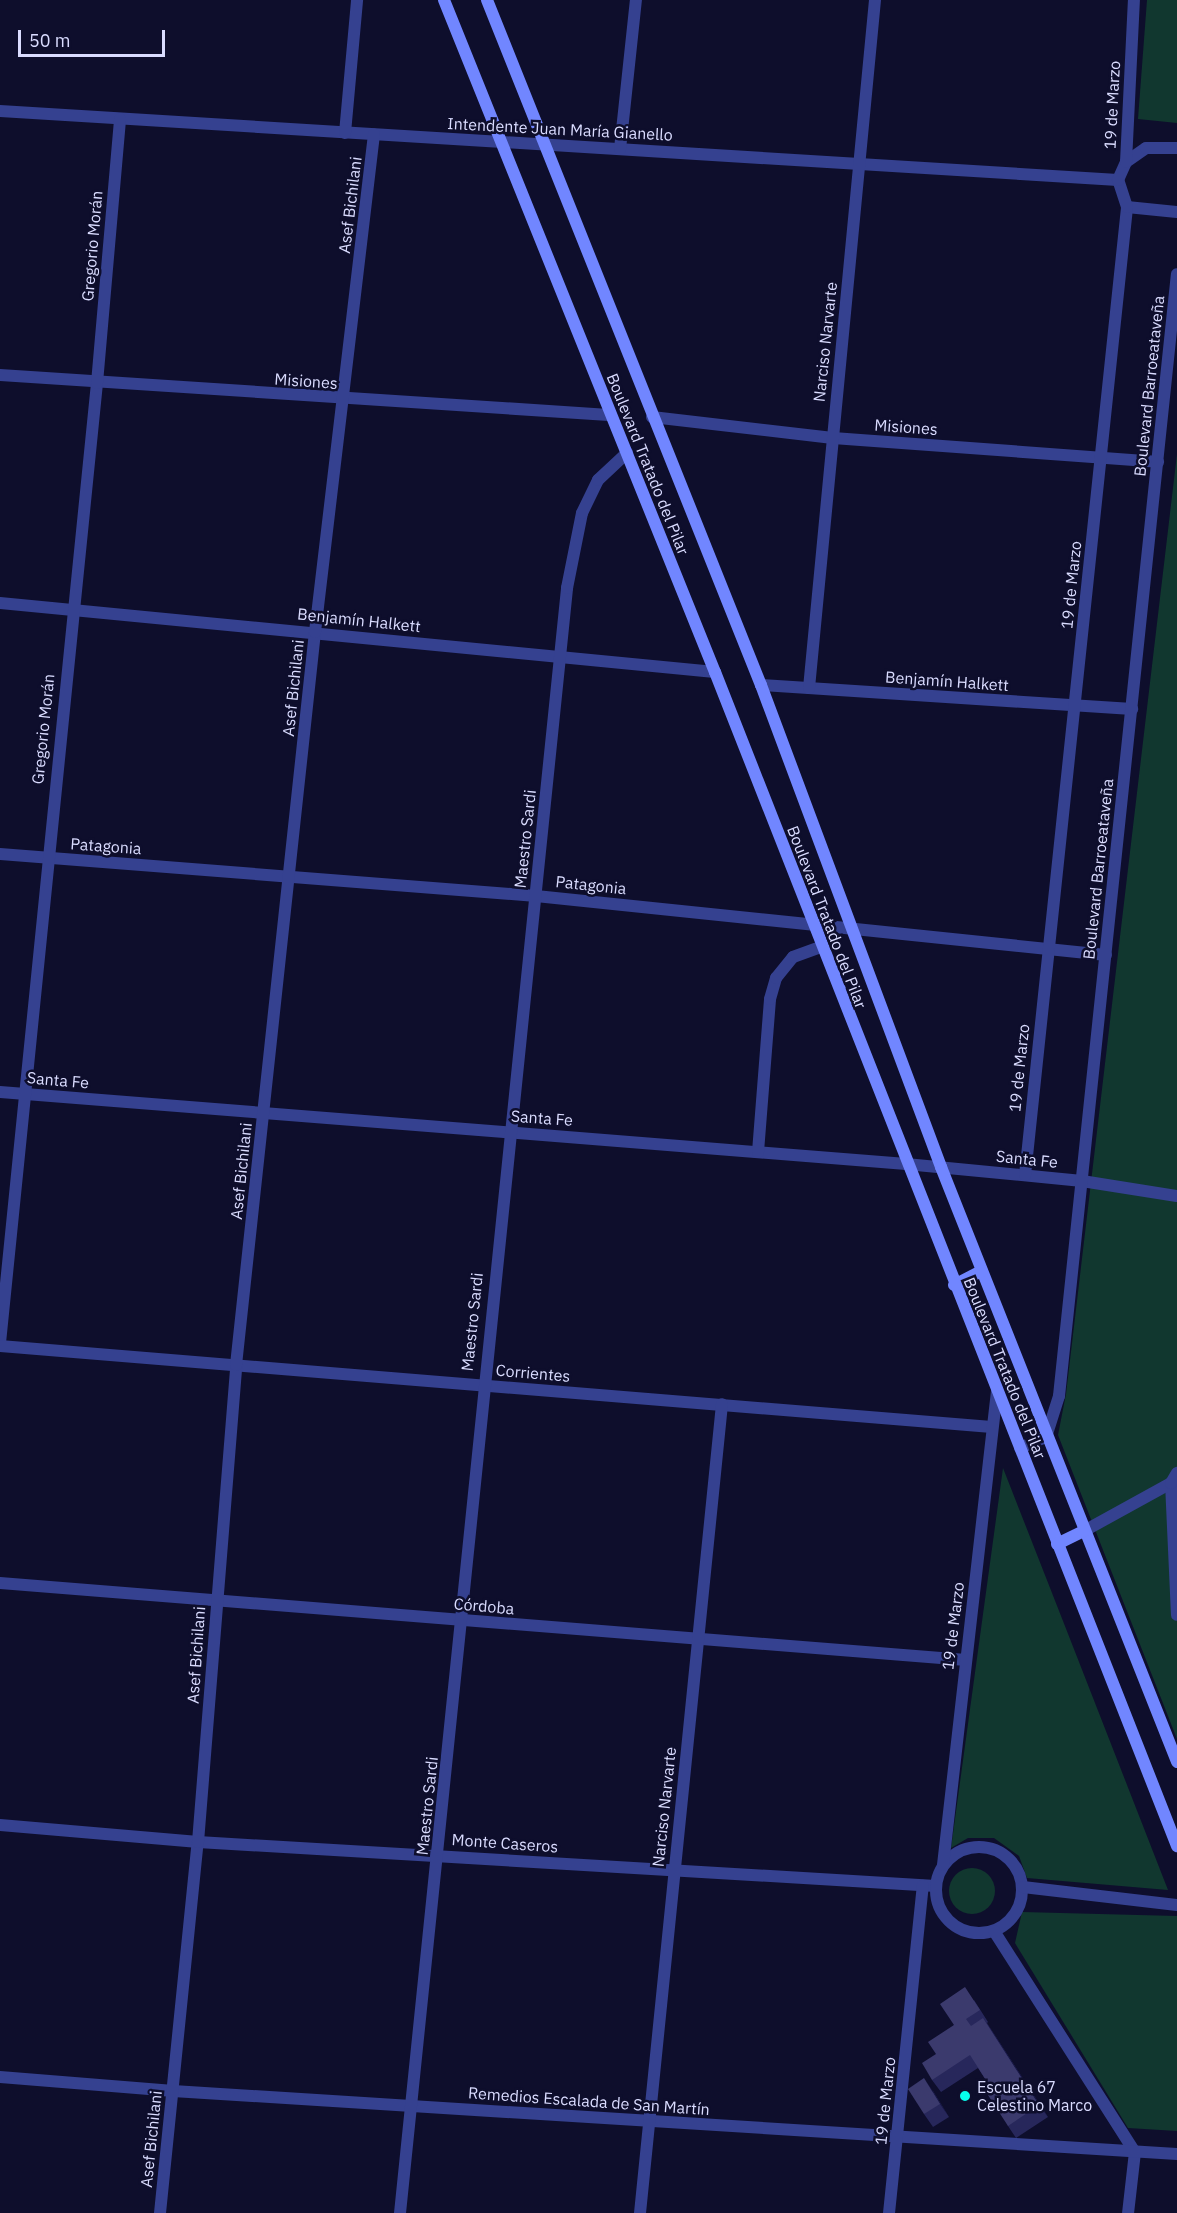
<!DOCTYPE html>
<html>
<head>
<meta charset="utf-8">
<style>
  body { margin:0 }
  #map { position:relative; width:1177px; height:2213px; overflow:hidden; background:#0e0e2c; font-family:"IBM Plex Sans",sans-serif }
  div>[style] { position:absolute }
  .green>* { inset:0; background:#11372f }
  .round { border-radius:50% }
  .street>* { height:12px; margin:-6px; padding:0 6px; transform-origin:6px; border-radius:6px; background:#354190 }
  .street>.ring { margin:-6px; padding:0; box-sizing:content-box; background:none; border:12px solid #354190; border-radius:50% }
  .secondary>* { height:12px; margin:-6px; padding:0 6px; transform-origin:6px; border-radius:6px; background:#7186ff }
  .wall>* { inset:0; background:#27275b }
  .shaded-wall>* { inset:0; background:#151541 }
  .building>* { inset:0; background:#3b3a6d }
  .dots>* { width:16px; height:16px; translate:-50% -50%; box-sizing:border-box; border:3px solid #0e0e2c; border-radius:50% }
  span { translate:-50% -50%; white-space:nowrap; text-align:center; line-height:1.15; -webkit-text-stroke:5px #0e0e2c; paint-order:stroke }
  .street-label { font-size:16px; color:#dadcff }
  .poi-label { font-size:16px; color:#dadcff }
  .left { translate:0 -50%; text-align:left }
  .scale { position:absolute; left:18px; top:30px; width:147px; height:27px; box-sizing:border-box; border:3px solid #dadcff; border-top:0; padding-left:8px; font-size:18px; line-height:21px; white-space:nowrap; color:#dadcff; -webkit-text-stroke:4px #0e0e2c; paint-order:stroke }
</style>
</head>
<body>
<div id="map">
  <div class="green">
    <i style="clip-path:polygon(1147px 0,1177px 0,1177px 123px,1138px 119px)"></i>
    <i style="clip-path:polygon(1177px 454px,1177px 1739px,1058px 1435px,1066px 1394px)"></i>
    <i style="clip-path:polygon(1003px 1468px,1063px 1621px,1168px 1890px,1027px 1878px,1019px 1856px,994px 1838px,968px 1838px,951px 1848px)"></i>
    <i class="round" style="left:949px;top:1868px;width:46px;height:46px"></i>
    <i style="clip-path:polygon(1022px 1912px,1177px 1916px,1177px 2131px,1128px 2128px,1015px 1943px)"></i>
  </div>
  <div class="street">
    <i style="left:0;top:111px;width:1120px;rotate:3.53deg"></i>
    <i style="left:345px;top:133px;width:134px;rotate:-84.8deg"></i>
    <i style="left:620px;top:149px;width:150px;rotate:-83.9deg"></i>
    <i style="left:1126px;top:162px;width:24px;rotate:-35deg"></i>
    <i style="left:1146px;top:148px;width:31px"></i>
    <i style="left:1127px;top:207px;width:50px;rotate:5.7deg"></i>
    <i style="left:0;top:375px;width:610px;rotate:3.76deg"></i>
    <i style="left:652px;top:417px;width:182px;rotate:6.6deg"></i>
    <i style="left:833px;top:438px;width:326px;rotate:4.2deg"></i>
    <i style="left:0;top:603px;width:718px;rotate:5.51deg"></i>
    <i style="left:761px;top:685px;width:372px;rotate:3.7deg"></i>
    <i style="left:809px;top:688px;width:691px;rotate:-84.52deg"></i>
    <i style="left:0;top:854px;width:538px;rotate:4.48deg"></i>
    <i style="left:536px;top:896px;width:573px;rotate:5.91deg"></i>
    <i style="left:0;top:1092px;width:909px;rotate:4.54deg"></i>
    <i style="left:906px;top:1164px;width:177px;rotate:5.5deg"></i>
    <i style="left:1082px;top:1181px;width:96px;rotate:9deg"></i>
    <i style="left:758px;top:1152px;width:153px;rotate:-85.5deg"></i>
    <i style="left:770px;top:999px;width:22px;rotate:-74deg"></i>
    <i style="left:776px;top:978px;width:27px;rotate:-51deg"></i>
    <i style="left:793px;top:957px;width:30px;rotate:-20deg"></i>
    <i style="left:1025px;top:1175px;width:973px;rotate:-83.98deg"></i>
    <i style="left:1127px;top:207px;width:28px;rotate:-108deg"></i>
    <i style="left:1118px;top:180px;width:20px;rotate:-66deg"></i>
    <i style="left:1126px;top:162px;width:162px;rotate:-87.2deg"></i>
    <i style="left:0;top:1343px;width:965px;rotate:-84.23deg"></i>
    <i style="left:97px;top:383px;width:265px;rotate:-85deg"></i>
    <i style="left:0;top:1346px;width:995px;rotate:4.67deg"></i>
    <i style="left:1020px;top:1448px;width:28px;rotate:-23deg"></i>
    <i style="left:1046px;top:1437px;width:43px;rotate:-72.4deg"></i>
    <i style="left:1059px;top:1396px;width:1128px;rotate:-84deg"></i>
    <i style="left:1171px;top:1483px;width:132px;rotate:87.4deg"></i>
    <i style="left:1084px;top:1531px;width:99px;rotate:-28.9deg"></i>
    <i style="left:1171px;top:1483px;width:12px;rotate:-59deg"></i>
    <i style="left:0;top:1583px;width:969px;rotate:4.56deg"></i>
    <i style="left:0;top:1825px;width:199px;rotate:4.9deg"></i>
    <i style="left:198px;top:1842px;width:739px;rotate:3.41deg"></i>
    <i class="ring" style="left:936px;top:1847px;width:74px;height:74px"></i>
    <i style="left:943px;top:1865px;width:478px;rotate:-83.5deg"></i>
    <i style="left:1023px;top:1887px;width:155px;rotate:6.7deg"></i>
    <i style="left:994px;top:1931px;width:262px;rotate:57.5deg"></i>
    <i style="left:1135px;top:2152px;width:61px;rotate:96.5deg"></i>
    <i style="left:0;top:2077px;width:174px;rotate:4.6deg"></i>
    <i style="left:173px;top:2091px;width:1006px;rotate:3.59deg"></i>
    <i style="left:160px;top:2213px;width:373px;rotate:-84.2deg"></i>
    <i style="left:198px;top:1842px;width:479px;rotate:-85.4deg"></i>
    <i style="left:236px;top:1365px;width:737px;rotate:-83.85deg"></i>
    <i style="left:315px;top:632px;width:501px;rotate:-83.24deg"></i>
    <i style="left:400px;top:2213px;width:1634px;rotate:-84.13deg"></i>
    <i style="left:567px;top:588px;width:76px;rotate:-78.7deg"></i>
    <i style="left:582px;top:513px;width:37px;rotate:-64deg"></i>
    <i style="left:598px;top:480px;width:40px;rotate:-43deg"></i>
    <i style="left:640px;top:2213px;width:813px;rotate:-84.21deg"></i>
    <i style="left:889px;top:2213px;width:329px;rotate:-84.1deg"></i>
  </div>
  <div class="secondary">
    <i style="left:444px;top:0;width:725px;rotate:68.04deg"></i>
    <i style="left:715px;top:672px;width:1262px;rotate:68.52deg"></i>
    <i style="left:487px;top:0;width:738px;rotate:68.2deg"></i>
    <i style="left:761px;top:685px;width:515px;rotate:69.52deg"></i>
    <i style="left:941px;top:1167px;width:640px;rotate:68.36deg"></i>
    <i style="left:954px;top:1285px;width:31px;rotate:-27deg"></i>
    <i style="left:1057px;top:1544px;width:30px;rotate:-26deg"></i>
  </div>
  <div class="wall">
    <i style="clip-path:polygon(974px 2000px,988px 2022px,987px 2023px,1048px 2117px,1016px 2138px,1008px 2126px,991px 2088px,978px 2068px,941px 2092px,932px 2080px,936px 2054px,954px 2025px)"></i>
    <i style="clip-path:polygon(933px 2091px,949px 2117px,933px 2127px,924px 2114px)"></i>
  </div>
  <div class="shaded-wall">
    <i style="clip-path:polygon(983px 2018px,992px 2031px,1048px 2117px,1039px 2105px)"></i>
    <i style="clip-path:polygon(924px 2078px,933px 2091px,949px 2117px,940px 2104px)"></i>
  </div>
  <div class="building">
    <i style="clip-path:polygon(965px 1987px,980px 2010px,966px 2019px,971px 2026px,983px 2018px,1039px 2105px,1008px 2126px,986px 2092px,991px 2088px,970px 2055px,932px 2080px,922px 2063px,936px 2054px,928px 2042px,954px 2025px,940px 2004px)"></i>
    <i style="clip-path:polygon(924px 2078px,940px 2104px,924px 2114px,908px 2089px)"></i>
  </div>
  <div class="dots">
    <i style="left:965px;top:2096px;background:#06ffed"></i>
  </div>
  <div class="street-label">
    <span style="left:1112px;top:105px;rotate:-87deg">19 de Marzo</span>
    <span style="left:560px;top:129px;rotate:3deg">Intendente Juan María Gianello</span>
    <span style="left:350px;top:205px;rotate:-83deg">Asef Bichilani</span>
    <span style="left:92px;top:246px;rotate:-85deg">Gregorio Morán</span>
    <span style="left:825px;top:342px;rotate:-84deg">Narciso Narvarte</span>
    <span style="left:306px;top:381px;rotate:4deg">Misiones</span>
    <span style="left:1149px;top:386px;rotate:-84deg">Boulevard Barroeataveña</span>
    <span style="left:906px;top:427px;rotate:4deg">Misiones</span>
    <span style="left:648px;top:464px;rotate:68deg">Boulevard Tratado del Pilar</span>
    <span style="left:1071px;top:585px;rotate:-84deg">19 de Marzo</span>
    <span style="left:359px;top:620px;rotate:6deg">Benjamín Halkett</span>
    <span style="left:947px;top:681px;rotate:4deg">Benjamín Halkett</span>
    <span style="left:293px;top:688px;rotate:-84deg">Asef Bichilani</span>
    <span style="left:43px;top:729px;rotate:-84deg">Gregorio Morán</span>
    <span style="left:525px;top:839px;rotate:-84deg">Maestro Sardi</span>
    <span style="left:106px;top:846px;rotate:4deg">Patagonia</span>
    <span style="left:1098px;top:869px;rotate:-84deg">Boulevard Barroeataveña</span>
    <span style="left:591px;top:885px;rotate:6deg">Patagonia</span>
    <span style="left:827px;top:917px;rotate:69deg">Boulevard Tratado del Pilar</span>
    <span style="left:1019px;top:1068px;rotate:-84deg">19 de Marzo</span>
    <span style="left:58px;top:1080px;rotate:5deg">Santa Fe</span>
    <span style="left:542px;top:1118px;rotate:4deg">Santa Fe</span>
    <span style="left:1027px;top:1159px;rotate:6deg">Santa Fe</span>
    <span style="left:241px;top:1171px;rotate:-84deg">Asef Bichilani</span>
    <span style="left:472px;top:1322px;rotate:-84deg">Maestro Sardi</span>
    <span style="left:1005px;top:1368px;rotate:68deg">Boulevard Tratado del Pilar</span>
    <span style="left:533px;top:1373px;rotate:5deg">Corrientes</span>
    <span style="left:484px;top:1606px;rotate:5deg">Córdoba</span>
    <span style="left:953px;top:1626px;rotate:-83deg">19 de Marzo</span>
    <span style="left:196px;top:1655px;rotate:-86deg">Asef Bichilani</span>
    <span style="left:427px;top:1806px;rotate:-84deg">Maestro Sardi</span>
    <span style="left:664px;top:1807px;rotate:-84deg">Narciso Narvarte</span>
    <span style="left:505px;top:1843px;rotate:4deg">Monte Caseros</span>
    <span style="left:589px;top:2101px;rotate:4deg">Remedios Escalada de San Martín</span>
    <span style="left:885px;top:2101px;rotate:-84deg">19 de Marzo</span>
    <span style="left:151px;top:2139px;rotate:-84deg">Asef Bichilani</span>
  </div>
  <div class="poi-label">
    <span class="left" style="left:977px;top:2096px">Escuela 67<br>Celestino Marco</span>
  </div>
  <div class="scale">50 m</div>
</div>
</body>
</html>
